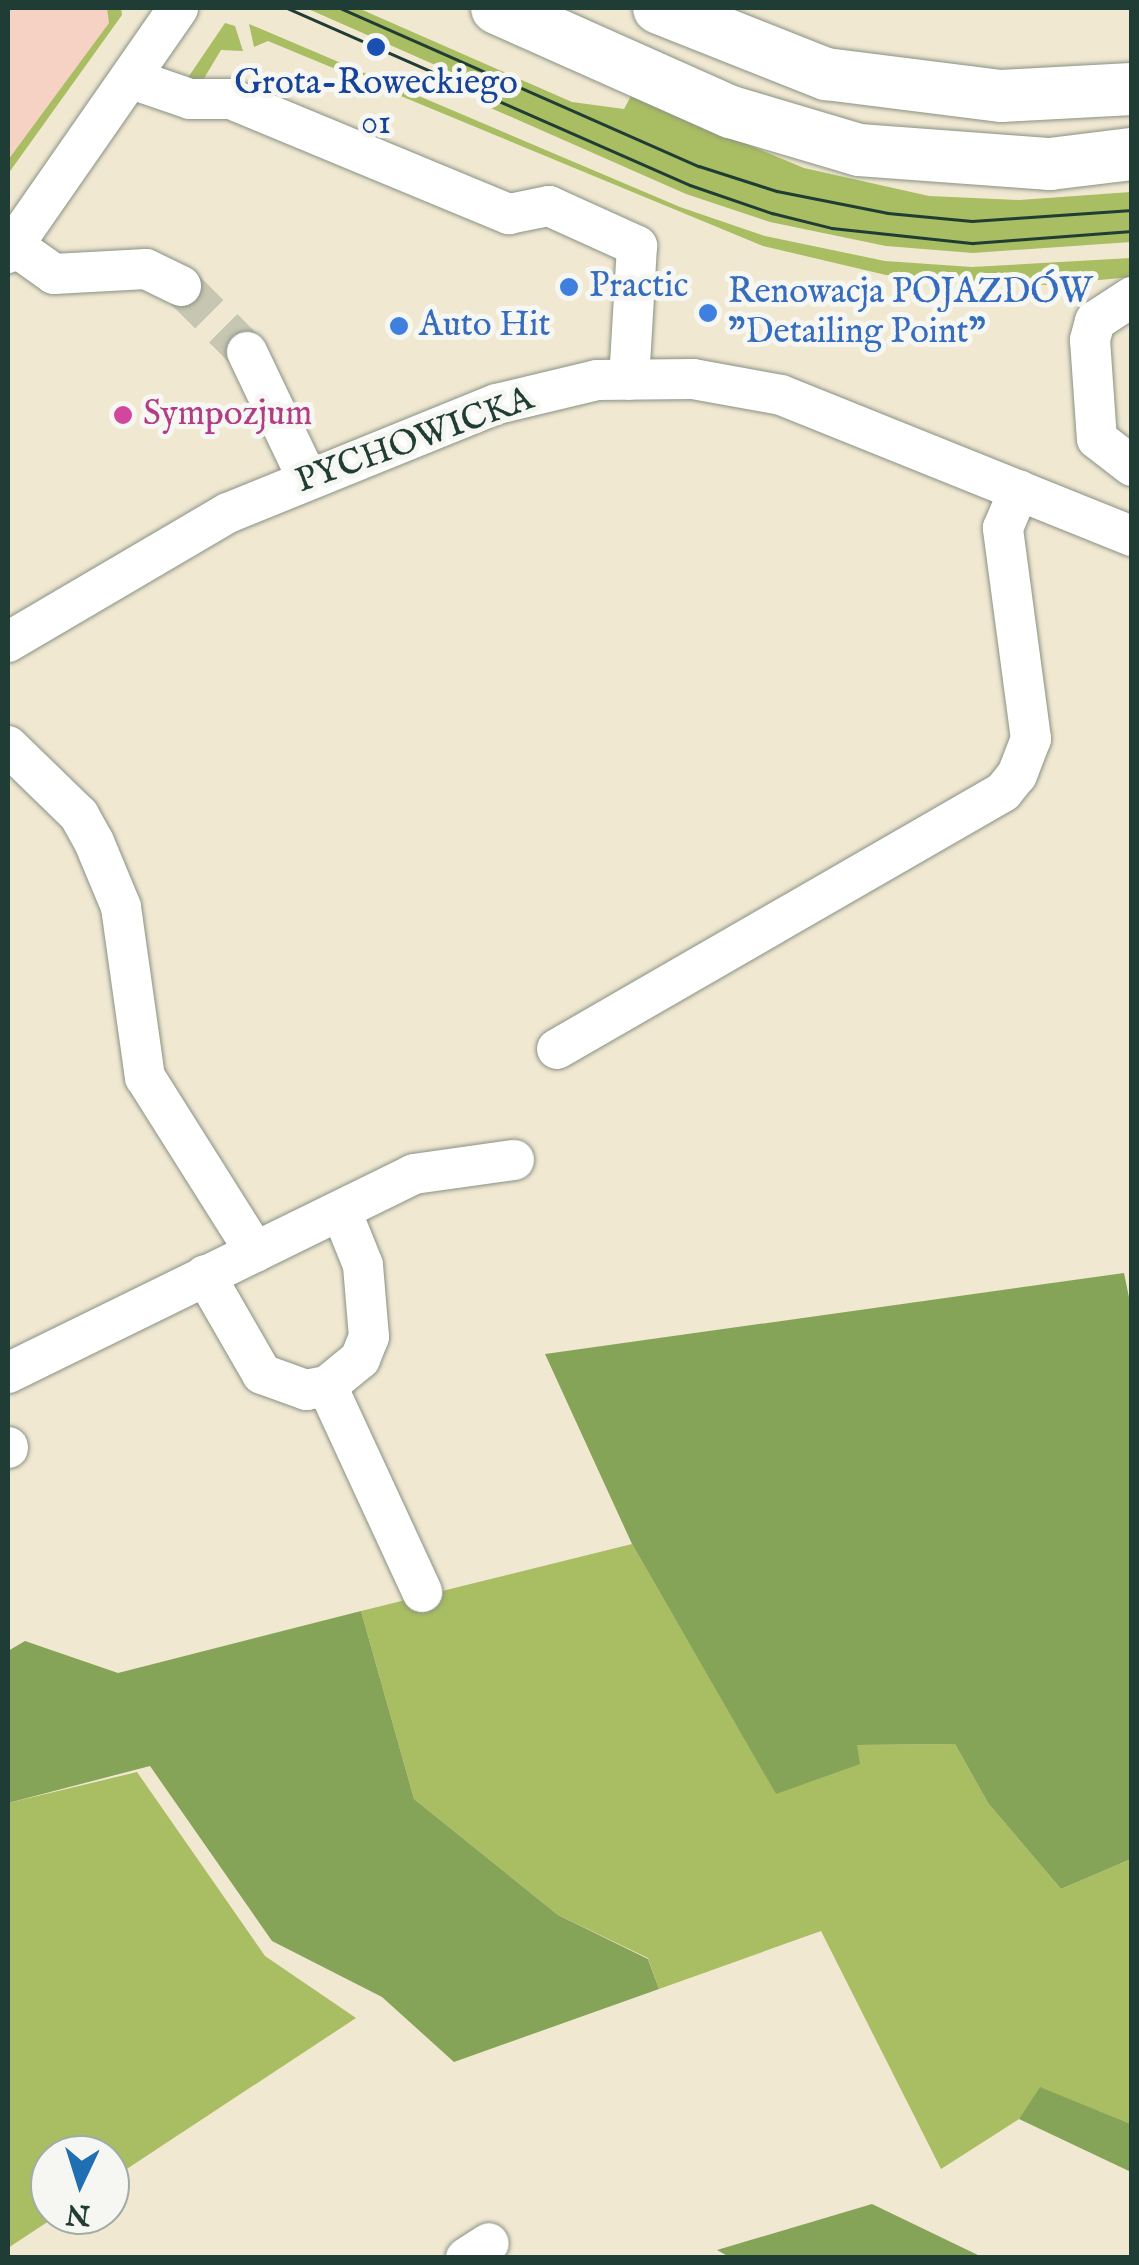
<!DOCTYPE html>
<html>
<head>
<meta charset="utf-8">
<style>
  body { margin:0 }
  #map { position:relative; width:1139px; height:2265px; overflow:hidden; background:#f1e8d2; font-family:"IM FELL English",serif }
  div>[style] { position:absolute }
  .built>* { inset:0; background:#f6d2c5 }
  .green>* { inset:0; background:#a9bd62 }
  .forest>* { inset:0; background:#86a458 }
  .minor-tunnel>* { height:40px; margin-top:-20px; transform-origin:0; background:repeating-linear-gradient(90deg,#c7c6b2 0 40px,transparent 0 60px) }
  .roads { filter:drop-shadow(0 0 2px #889283) drop-shadow(0 0 2px #889283) }
  .minor>* { height:40px; margin:-20px; padding:0 20px; transform-origin:20px; border-radius:20px; background:#fff }
  .major>* { height:52px; margin:-26px; padding:0 26px; transform-origin:26px; border-radius:26px; background:#fff }
  .tram>* { height:2.5px; margin:-1.25px; padding:0 1.25px; transform-origin:1.25px; border-radius:1.25px; background:#1f3d34 }
  .dots>* { width:28px; height:28px; translate:-50% -50%; box-sizing:border-box; border:5px solid #f6f6f2; border-radius:50% }
  span { translate:-50% -50%; white-space:nowrap; text-align:center; line-height:1.15; -webkit-text-stroke:10px #f6f6f2; paint-order:stroke }
  .transit-label { font-size:35px; color:#164399 }
  .shop-label { font-size:35px; color:#366cbe }
  .left { translate:0 -50%; text-align:left }
  .hotel-label { font-size:35px; color:#b23c85 }
  .street-label { font-size:35px; color:#1f3d34 }
  .frame { position:absolute; inset:0; border:10px solid #1f3d34; pointer-events:none }
  .north { position:absolute; left:30px; top:2135px; width:100px; height:100px; box-sizing:border-box; background:#f6f6f2; border:2px solid #a0aca6; border-radius:50%; rotate:184deg; font-size:28px; font-weight:700; line-height:40px; text-align:center; color:#1f3d34 }
  .north::after { content:''; display:block; margin:auto; width:35px; height:45px; background:#1f6fb2; clip-path:polygon(50% 0,100% 100%,50% 72%,0 100%) }
</style>
</head>
<body>
<div id="map">
  <div class="built">
    <i style="clip-path:polygon(8px 8px,107px 8px,110px 23px,8px 160px)"></i>
  </div>
  <div class="green">
    <i style="clip-path:polygon(107px 8px,121px 8px,122px 15px,8px 174px,8px 160px,109px 23px)"></i>
    <i style="clip-path:polygon(306px 8px,358px 8px,572px 102px,624px 109px,631px 96px,804px 168px,929px 196px,1019px 200px,1131px 192px,1131px 242px,973px 253px,886px 246px,770px 222px,686px 194px,484px 105px,492px 90px)"></i>
    <i style="clip-path:polygon(225px 23px,235px 26px,243px 51px,221px 50px,200px 85px,187px 79px)"></i>
    <i style="clip-path:polygon(249px 24px,680px 207px,765px 236px,885px 261px,972px 267px,1131px 258px,1131px 277px,1047px 285px,948px 282px,886px 275px,763px 246px,268px 41px,254px 47px)"></i>
    <i style="clip-path:polygon(632px 1544px,776px 1793px,857px 1745px,955px 1744px,988px 1803px,1061px 1889px,1131px 1859px,1131px 2124px,1041px 2088px,1019px 2119px,941px 2169px,821px 1931px,659px 1989px,648px 1958px,558px 1915px,414px 1799px,361px 1611px)"></i>
    <i style="clip-path:polygon(137px 1772px,265px 1956px,356px 2018px,110px 2180px,110px 2155px,50px 2155px,50px 2215px,58px 2215px,8px 2248px,8px 1803px)"></i>
  </div>
  <div class="forest">
    <i style="clip-path:polygon(1124px 1273px,1132px 1312px,1131px 1859px,1061px 1889px,988px 1803px,955px 1744px,857px 1745px,860px 1764px,776px 1794px,632px 1544px,545px 1354px)"></i>
    <i style="clip-path:polygon(361px 1611px,414px 1799px,558px 1915px,648px 1959px,659px 1989px,454px 2062px,382px 1997px,272px 1941px,150px 1766px,8px 1803px,8px 1651px,25px 1641px,118px 1673px)"></i>
    <i style="clip-path:polygon(1040px 2087px,1131px 2124px,1131px 2172px,1019px 2119px)"></i>
    <i style="clip-path:polygon(872px 2204px,982px 2257px,731px 2258px,717px 2250px)"></i>
  </div>
  <div class="minor-tunnel">
    <i style="left:181px;top:286px;width:93px;rotate:45deg"></i>
  </div>
  <div class="roads">
    <div class="minor">
      <i style="left:132px;top:79px;width:61px;rotate:19deg"></i>
      <i style="left:190px;top:99px;width:41px"></i>
      <i style="left:231px;top:99px;width:301px;rotate:22.5deg"></i>
      <i style="left:509px;top:214px;width:41px;rotate:-11.3deg"></i>
      <i style="left:549px;top:206px;width:97px;rotate:24.4deg"></i>
      <i style="left:637px;top:246px;width:134px;rotate:93.4deg"></i>
      <i style="left:13px;top:245px;width:50px;rotate:35.3deg"></i>
      <i style="left:54px;top:274px;width:92px;rotate:-3.1deg"></i>
      <i style="left:146px;top:269px;width:39px;rotate:26deg"></i>
      <i style="left:8px;top:253px;width:298px;rotate:-55.2deg"></i>
      <i style="left:1132px;top:297px;width:44px;rotate:147deg"></i>
      <i style="left:1095px;top:321px;width:20px;rotate:105deg"></i>
      <i style="left:1090px;top:340px;width:99px;rotate:86deg"></i>
      <i style="left:1097px;top:439px;width:44px;rotate:37.6deg"></i>
      <i style="left:247px;top:352px;width:140px;rotate:64.5deg"></i>
      <i style="left:8px;top:642px;width:255px;rotate:-30.4deg"></i>
      <i style="left:228px;top:513px;width:290px;rotate:-22.1deg"></i>
      <i style="left:497px;top:404px;width:103px;rotate:-13.5deg"></i>
      <i style="left:597px;top:380px;width:96px;rotate:-0.6deg"></i>
      <i style="left:693px;top:379px;width:89px;rotate:10.3deg"></i>
      <i style="left:781px;top:395px;width:378px;rotate:21.9deg"></i>
      <i style="left:8px;top:746px;width:99px;rotate:44.2deg"></i>
      <i style="left:79px;top:815px;width:31px;rotate:61deg"></i>
      <i style="left:94px;top:842px;width:70px;rotate:67.4deg"></i>
      <i style="left:121px;top:907px;width:172px;rotate:82deg"></i>
      <i style="left:145px;top:1077px;width:207px;rotate:57.8deg"></i>
      <i style="left:557px;top:1049px;width:515px;rotate:-29.95deg"></i>
      <i style="left:1003px;top:792px;width:22px;rotate:-51deg"></i>
      <i style="left:1017px;top:775px;width:39px;rotate:-69deg"></i>
      <i style="left:1031px;top:739px;width:213px;rotate:-97.6deg"></i>
      <i style="left:1003px;top:528px;width:41px;rotate:-67.2deg"></i>
      <i style="left:205px;top:1275px;width:114px;rotate:60.1deg"></i>
      <i style="left:262px;top:1374px;width:47px;rotate:20deg"></i>
      <i style="left:306px;top:1390px;width:21px;rotate:-11deg"></i>
      <i style="left:327px;top:1386px;width:43px;rotate:-39.3deg"></i>
      <i style="left:360px;top:1359px;width:24px;rotate:-68deg"></i>
      <i style="left:369px;top:1337px;width:72px;rotate:-94.8deg"></i>
      <i style="left:363px;top:1265px;width:56px;rotate:-112deg"></i>
      <i style="left:8px;top:1373px;width:452px;rotate:-26.1deg"></i>
      <i style="left:414px;top:1174px;width:101px;rotate:-8deg"></i>
      <i style="left:327px;top:1386px;width:227px;rotate:65.2deg"></i>
      <i style="left:8px;top:1447px;width:1px;rotate:90deg"></i>
      <i style="left:466px;top:2258px;width:27px;rotate:-33deg"></i>
    </div>
    <div class="major">
      <i style="left:497px;top:8px;width:256px;rotate:24deg"></i>
      <i style="left:731px;top:112px;width:134px;rotate:16.5deg"></i>
      <i style="left:859px;top:150px;width:192px;rotate:4.2deg"></i>
      <i style="left:1050px;top:164px;width:83px;rotate:-7deg"></i>
      <i style="left:659px;top:8px;width:180px;rotate:21.6deg"></i>
      <i style="left:826px;top:74px;width:176px;rotate:7.2deg"></i>
      <i style="left:1001px;top:96px;width:131px;rotate:-3.1deg"></i>
    </div>
  </div>
  <div class="tram">
    <i style="left:287px;top:8px;width:440px;rotate:23.7deg"></i>
    <i style="left:690px;top:185px;width:87px;rotate:18.9deg"></i>
    <i style="left:772px;top:213px;width:62px;rotate:14deg"></i>
    <i style="left:832px;top:228px;width:142px;rotate:6.1deg"></i>
    <i style="left:973px;top:243px;width:159px;rotate:-4.3deg"></i>
    <i style="left:340px;top:8px;width:392px;rotate:23.8deg"></i>
    <i style="left:699px;top:166px;width:82px;rotate:17.8deg"></i>
    <i style="left:777px;top:191px;width:113px;rotate:11.2deg"></i>
    <i style="left:888px;top:213px;width:84px;rotate:5.4deg"></i>
    <i style="left:972px;top:221px;width:160px;rotate:-3.9deg"></i>
  </div>
  <div class="dots">
    <i style="left:376px;top:47px;background:#1a4fb4"></i>
    <i style="left:569px;top:287px;background:#3f7fe0"></i>
    <i style="left:708px;top:313px;background:#3f7fe0"></i>
    <i style="left:399px;top:326px;background:#3f7fe0"></i>
    <i style="left:123px;top:415px;background:#d1479c"></i>
  </div>
  <div class="transit-label">
    <span style="left:376px;top:104px">Grota-Roweckiego<br>01</span>
  </div>
  <div class="shop-label">
    <span class="left" style="left:589px;top:287px">Practic</span>
    <span class="left" style="left:728px;top:313px">Renowacja POJAZDÓW<br>"Detailing Point"</span>
    <span class="left" style="left:419px;top:326px">Auto Hit</span>
  </div>
  <div class="hotel-label">
    <span class="left" style="left:143px;top:415px">Sympozjum</span>
  </div>
  <div class="street-label">
    <span style="left:415px;top:441px;rotate:-20deg">PYCHOWICKA</span>
  </div>
  <div class="frame"></div>
  <div class="north">N</div>
</div>
</body>
</html>
